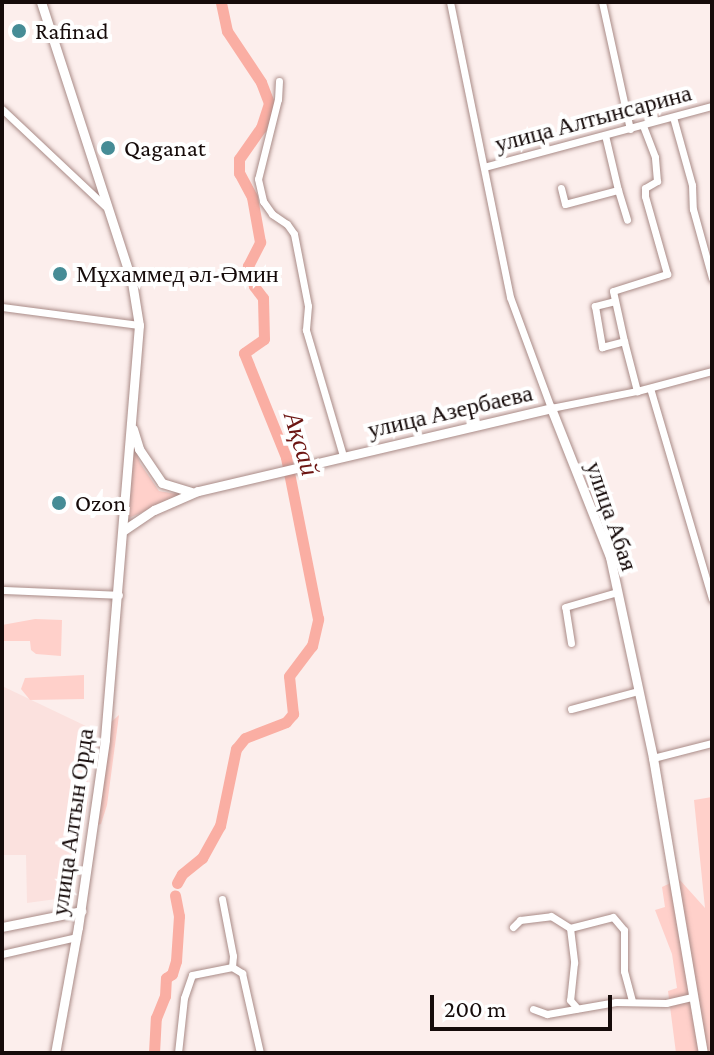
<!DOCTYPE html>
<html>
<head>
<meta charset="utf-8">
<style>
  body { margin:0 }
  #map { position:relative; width:714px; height:1055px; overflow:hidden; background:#fceeec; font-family:"Crimson Pro",serif }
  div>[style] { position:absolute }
  .built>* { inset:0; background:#fbe1de }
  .green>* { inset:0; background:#ffd0ca }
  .river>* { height:11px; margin:-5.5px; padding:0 5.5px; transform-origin:5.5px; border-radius:5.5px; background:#faaea3 }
  .roads { filter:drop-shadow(0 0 2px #a98b87) drop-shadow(0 0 2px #a98b87) }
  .minor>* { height:7px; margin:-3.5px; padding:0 3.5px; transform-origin:3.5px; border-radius:3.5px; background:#fff }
  .major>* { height:9px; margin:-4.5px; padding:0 4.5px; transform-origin:4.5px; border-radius:4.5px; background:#fff }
  .dots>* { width:22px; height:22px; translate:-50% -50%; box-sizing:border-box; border:4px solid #fff; border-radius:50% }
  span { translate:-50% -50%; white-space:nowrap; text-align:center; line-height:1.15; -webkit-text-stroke:8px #fff; paint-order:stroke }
  .poi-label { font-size:24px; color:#160b0a }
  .left { translate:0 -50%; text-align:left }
  .street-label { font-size:24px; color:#160b0a }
  .water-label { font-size:26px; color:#6c1512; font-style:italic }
  .frame { position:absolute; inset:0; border:4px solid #160b0a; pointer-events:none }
  .scale { position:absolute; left:430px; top:995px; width:182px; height:36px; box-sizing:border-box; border:4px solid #160b0a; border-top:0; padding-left:10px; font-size:24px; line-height:28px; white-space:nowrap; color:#160b0a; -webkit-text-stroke:6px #fff; paint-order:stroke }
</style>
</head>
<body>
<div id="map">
  <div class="built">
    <i style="clip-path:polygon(2px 686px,88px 727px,88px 805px,71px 897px,27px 903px,26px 855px,2px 855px)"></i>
  </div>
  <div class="green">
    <i style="clip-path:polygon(133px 443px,140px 463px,159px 491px,182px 495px,129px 518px)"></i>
    <i style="clip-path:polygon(35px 619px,62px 620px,61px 656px,36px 654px,31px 650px,30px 641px,2px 641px,2px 625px)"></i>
    <i style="clip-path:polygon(84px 675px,84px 699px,30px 700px,21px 689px,25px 678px)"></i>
    <i style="clip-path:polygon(119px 715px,107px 805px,101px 824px,97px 825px,110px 723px)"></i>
    <i style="clip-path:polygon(712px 797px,712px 1053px,676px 1053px,668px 991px,677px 988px,672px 954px,655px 910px,665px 907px,662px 887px,679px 879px,705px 908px,694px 800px)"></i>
  </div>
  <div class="river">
    <i style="left:177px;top:883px;width:10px;rotate:-61deg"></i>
    <i style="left:182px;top:874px;width:26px;rotate:-39deg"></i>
    <i style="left:202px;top:858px;width:37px;rotate:-61deg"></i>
    <i style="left:220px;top:826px;width:79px;rotate:-78.3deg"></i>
    <i style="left:236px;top:749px;width:14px;rotate:-51deg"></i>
    <i style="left:245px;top:738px;width:44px;rotate:-21.3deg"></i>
    <i style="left:286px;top:722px;width:11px;rotate:-49deg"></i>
    <i style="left:293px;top:714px;width:38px;rotate:-96deg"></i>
    <i style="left:289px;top:676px;width:38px;rotate:-53deg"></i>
    <i style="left:312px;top:646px;width:28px;rotate:-77deg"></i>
    <i style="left:318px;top:619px;width:165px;rotate:-101.2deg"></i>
    <i style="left:286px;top:457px;width:112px;rotate:-112deg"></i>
    <i style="left:244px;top:353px;width:24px;rotate:-35deg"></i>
    <i style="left:264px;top:339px;width:41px;rotate:-91.4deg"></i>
    <i style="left:263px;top:298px;width:15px;rotate:-127deg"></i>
    <i style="left:254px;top:286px;width:21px;rotate:-107deg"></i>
    <i style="left:248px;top:266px;width:27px;rotate:-63deg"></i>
    <i style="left:260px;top:242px;width:46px;rotate:-100.1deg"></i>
    <i style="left:252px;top:197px;width:27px;rotate:-118deg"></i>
    <i style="left:239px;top:173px;width:14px;rotate:-90deg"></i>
    <i style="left:239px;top:159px;width:38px;rotate:-55deg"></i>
    <i style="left:261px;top:128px;width:26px;rotate:-72deg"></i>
    <i style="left:269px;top:103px;width:22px;rotate:-111deg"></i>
    <i style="left:261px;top:82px;width:61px;rotate:-123.7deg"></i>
    <i style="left:227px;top:31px;width:30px;rotate:-102deg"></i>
    <i style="left:154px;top:1053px;width:35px;rotate:-87deg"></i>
    <i style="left:156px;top:1018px;width:24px;rotate:-68deg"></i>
    <i style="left:165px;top:996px;width:18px;rotate:-87deg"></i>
    <i style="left:166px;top:978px;width:7px;rotate:-34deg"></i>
    <i style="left:172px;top:974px;width:14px;rotate:-73deg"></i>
    <i style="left:176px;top:961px;width:45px;rotate:-86.2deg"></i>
    <i style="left:179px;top:916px;width:21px;rotate:-101deg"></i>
  </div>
  <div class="roads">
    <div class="minor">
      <i style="left:450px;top:2px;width:301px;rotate:78.5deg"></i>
      <i style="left:510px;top:297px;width:118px;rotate:69.7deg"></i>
      <i style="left:551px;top:408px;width:88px;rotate:-11.2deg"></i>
      <i style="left:637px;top:391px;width:78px;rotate:-14.9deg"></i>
      <i style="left:602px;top:2px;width:130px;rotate:77.6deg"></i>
      <i style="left:279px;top:81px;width:18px;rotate:93deg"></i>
      <i style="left:278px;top:99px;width:82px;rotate:104deg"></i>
      <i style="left:258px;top:179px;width:23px;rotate:77deg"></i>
      <i style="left:263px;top:201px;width:16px;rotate:55deg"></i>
      <i style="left:272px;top:214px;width:18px;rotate:34deg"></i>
      <i style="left:287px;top:224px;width:12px;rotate:55deg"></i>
      <i style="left:294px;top:234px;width:73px;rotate:79deg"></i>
      <i style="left:308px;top:306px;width:24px;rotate:95deg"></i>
      <i style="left:306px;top:330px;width:131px;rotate:73.6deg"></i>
      <i style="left:2px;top:109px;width:143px;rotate:43.3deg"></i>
      <i style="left:673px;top:117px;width:71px;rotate:74.4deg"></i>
      <i style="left:692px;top:185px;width:24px;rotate:88deg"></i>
      <i style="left:693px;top:209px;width:72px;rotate:74.6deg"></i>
      <i style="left:605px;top:135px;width:57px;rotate:76.7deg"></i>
      <i style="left:484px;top:167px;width:236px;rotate:-15deg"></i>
      <i style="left:561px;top:188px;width:16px;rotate:76deg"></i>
      <i style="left:565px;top:204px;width:55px;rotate:-14.8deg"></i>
      <i style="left:618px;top:190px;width:31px;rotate:73deg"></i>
      <i style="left:615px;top:301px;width:21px;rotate:166deg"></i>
      <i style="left:595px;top:306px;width:42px;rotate:80.3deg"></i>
      <i style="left:602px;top:347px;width:23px;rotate:-15deg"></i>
      <i style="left:624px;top:341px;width:51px;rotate:-102.4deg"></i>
      <i style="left:613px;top:291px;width:57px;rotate:-17.5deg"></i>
      <i style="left:667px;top:274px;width:81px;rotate:-105.8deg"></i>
      <i style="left:645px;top:196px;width:8px;rotate:-90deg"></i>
      <i style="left:645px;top:188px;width:14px;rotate:-30deg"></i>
      <i style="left:657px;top:181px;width:24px;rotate:-95deg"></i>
      <i style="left:655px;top:157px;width:34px;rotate:-111deg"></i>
      <i style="left:2px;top:307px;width:138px;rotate:7.5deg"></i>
      <i style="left:624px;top:341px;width:52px;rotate:75.4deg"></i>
      <i style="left:650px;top:388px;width:220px;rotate:73.6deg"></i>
      <i style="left:2px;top:590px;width:117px;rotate:2.4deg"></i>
      <i style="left:571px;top:643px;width:36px;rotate:-99deg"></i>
      <i style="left:565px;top:607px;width:54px;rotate:-16.1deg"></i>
      <i style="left:571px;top:709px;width:69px;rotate:-15deg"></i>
      <i style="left:653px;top:758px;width:61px;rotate:-14.3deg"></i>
      <i style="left:513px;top:927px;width:10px;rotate:-45deg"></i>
      <i style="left:520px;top:920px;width:31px;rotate:-7deg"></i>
      <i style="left:551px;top:916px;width:22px;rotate:32deg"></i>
      <i style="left:570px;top:928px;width:35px;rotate:83deg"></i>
      <i style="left:574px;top:963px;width:37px;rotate:96deg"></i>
      <i style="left:570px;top:1000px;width:11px;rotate:49deg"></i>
      <i style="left:570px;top:928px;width:44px;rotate:-14.3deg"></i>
      <i style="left:613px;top:917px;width:17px;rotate:50deg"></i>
      <i style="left:624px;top:930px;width:41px;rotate:90deg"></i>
      <i style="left:624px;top:971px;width:31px;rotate:75deg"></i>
      <i style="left:2px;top:954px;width:77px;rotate:-12.8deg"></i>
      <i style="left:232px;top:967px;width:12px;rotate:31deg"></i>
      <i style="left:242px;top:973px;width:82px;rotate:77.3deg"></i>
      <i style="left:533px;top:1009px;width:15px;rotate:20deg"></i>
      <i style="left:547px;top:1014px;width:70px;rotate:-9.9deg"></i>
      <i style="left:616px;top:1002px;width:50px;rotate:1.1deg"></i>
      <i style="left:666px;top:1003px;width:28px;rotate:-13deg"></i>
      <i style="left:178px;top:1053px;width:55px;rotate:-83.8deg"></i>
      <i style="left:184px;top:998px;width:24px;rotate:-71deg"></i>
      <i style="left:192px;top:975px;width:41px;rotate:-11.3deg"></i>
      <i style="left:232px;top:967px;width:11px;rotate:-85deg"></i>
      <i style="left:233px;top:956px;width:58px;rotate:-100.9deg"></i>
    </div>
    <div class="major">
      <i style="left:41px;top:2px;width:294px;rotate:72deg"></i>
      <i style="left:132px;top:282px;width:44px;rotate:80.8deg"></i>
      <i style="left:139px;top:325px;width:416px;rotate:94.7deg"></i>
      <i style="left:105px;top:740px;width:189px;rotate:98.2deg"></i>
      <i style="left:78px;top:927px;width:128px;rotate:100.3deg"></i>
      <i style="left:133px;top:429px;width:21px;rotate:73deg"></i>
      <i style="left:139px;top:449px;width:41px;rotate:55.9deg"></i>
      <i style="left:162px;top:483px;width:30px;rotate:17deg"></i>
      <i style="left:124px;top:530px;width:36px;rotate:-34deg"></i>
      <i style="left:154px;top:510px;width:48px;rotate:-23.4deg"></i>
      <i style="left:198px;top:491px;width:363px;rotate:-13.2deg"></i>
      <i style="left:551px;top:408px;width:160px;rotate:68.4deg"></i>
      <i style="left:610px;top:557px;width:206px;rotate:77.9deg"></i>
      <i style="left:653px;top:758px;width:299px;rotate:80.4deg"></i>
      <i style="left:2px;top:927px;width:81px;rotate:-11.4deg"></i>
    </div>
  </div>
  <div class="dots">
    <i style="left:19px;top:31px;background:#468c96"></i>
    <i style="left:108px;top:148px;background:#468c96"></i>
    <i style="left:60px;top:274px;background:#468c96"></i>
    <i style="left:59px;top:503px;background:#468c96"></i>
  </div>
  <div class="poi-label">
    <span class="left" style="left:35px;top:31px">Rafinad</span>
    <span class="left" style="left:124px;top:148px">Qaganat</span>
    <span class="left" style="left:76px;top:274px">Мұхаммед әл-Әмин</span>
    <span class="left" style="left:75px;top:503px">Ozon</span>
  </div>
  <div class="street-label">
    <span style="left:593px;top:118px;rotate:-15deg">улица Алтынсарина</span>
    <span style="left:450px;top:411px;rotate:-13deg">улица Азербаева</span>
    <span style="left:612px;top:516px;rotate:71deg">улица Абая</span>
    <span style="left:72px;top:822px;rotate:-82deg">улица Алтын Орда</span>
  </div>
  <div class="water-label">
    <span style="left:301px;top:444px;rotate:73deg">Ақсай</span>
  </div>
  <div class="frame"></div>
  <div class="scale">200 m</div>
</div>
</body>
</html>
